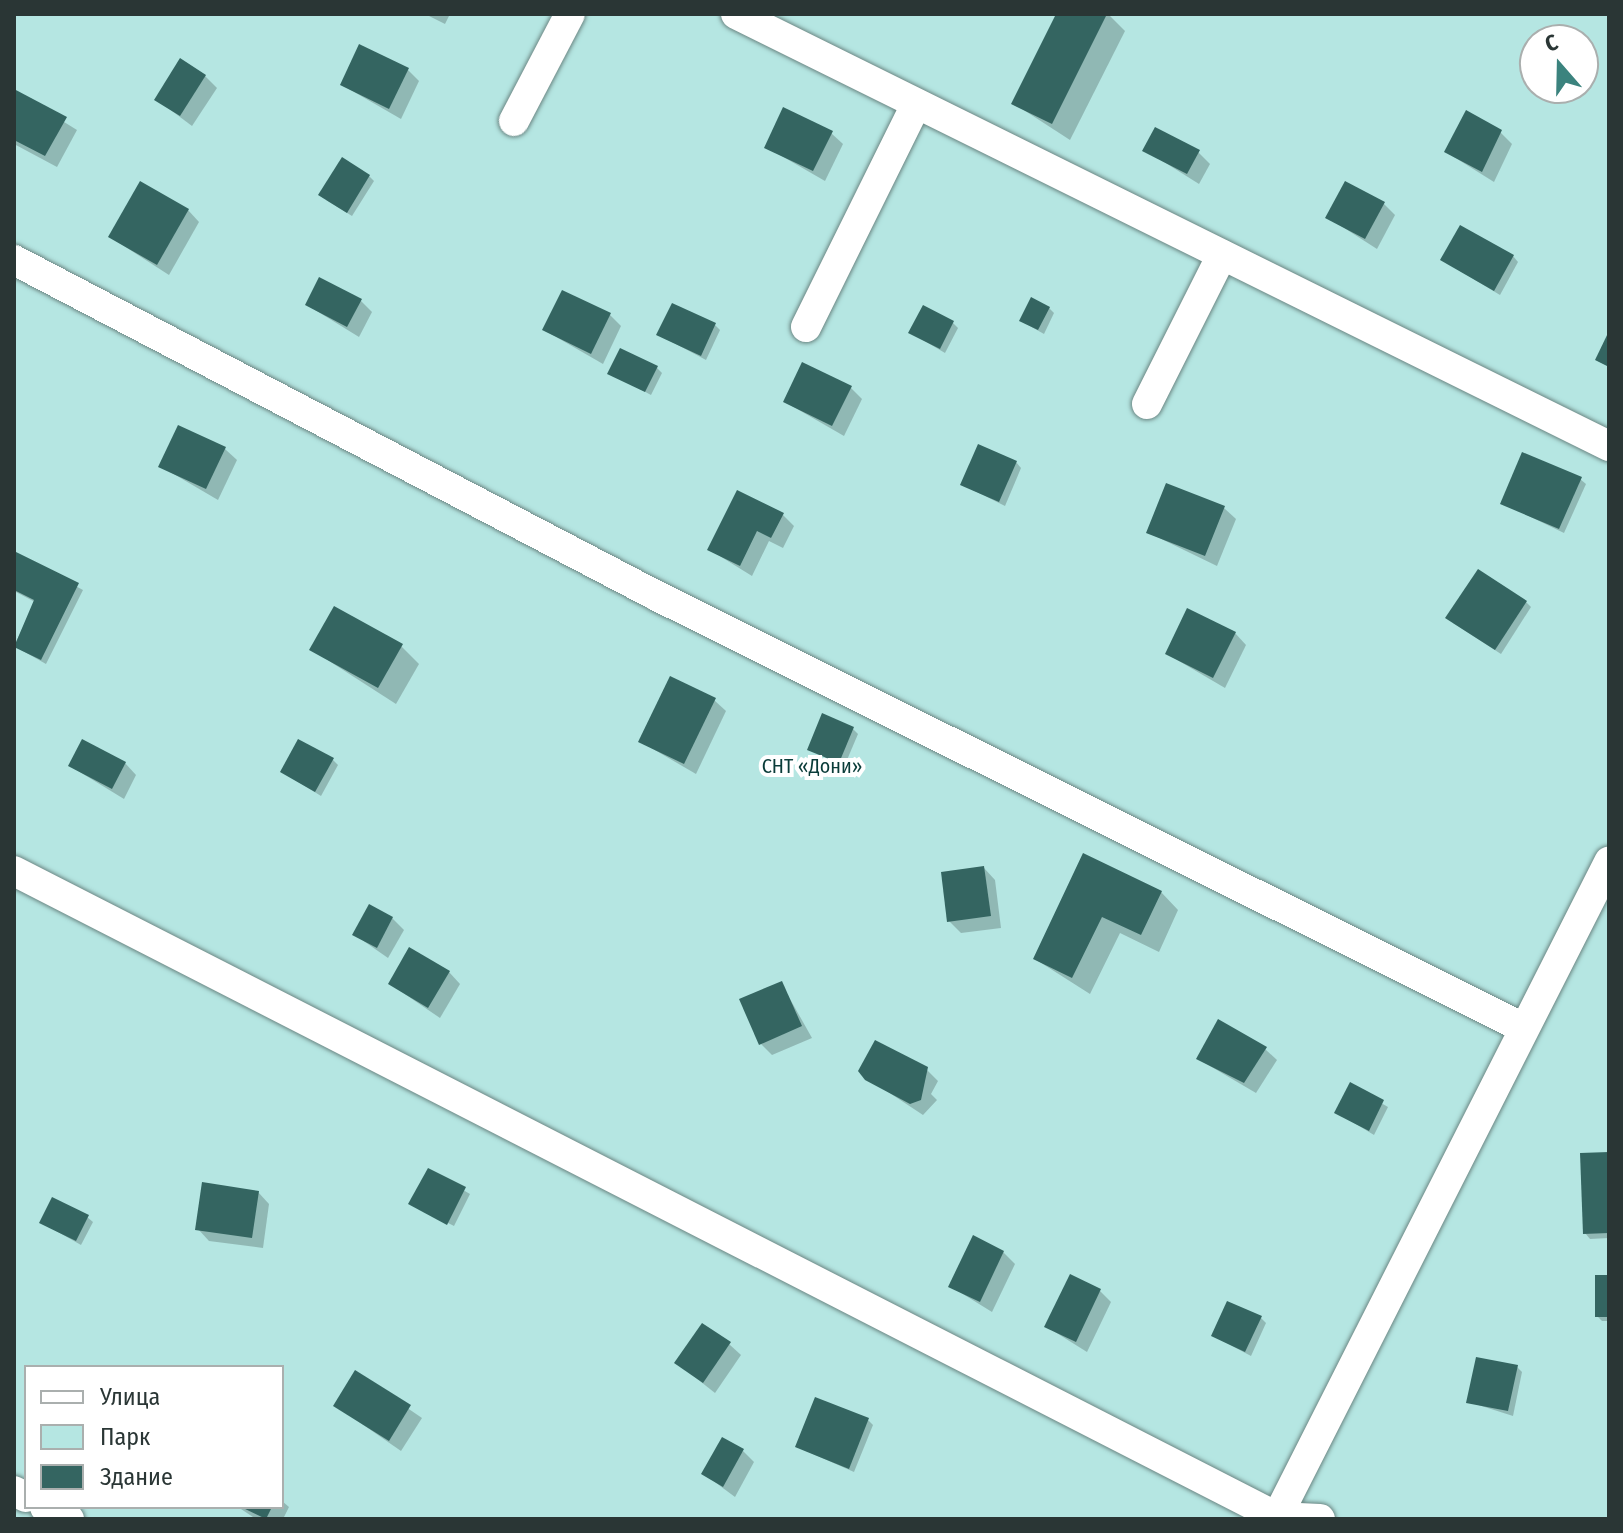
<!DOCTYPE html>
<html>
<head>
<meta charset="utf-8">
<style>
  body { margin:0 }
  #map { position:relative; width:1623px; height:1533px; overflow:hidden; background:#dffcf9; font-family:"Fira Sans Condensed",sans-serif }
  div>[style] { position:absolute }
  .green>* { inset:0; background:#b5e6e2 }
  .shadow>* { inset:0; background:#0003 }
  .building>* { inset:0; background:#346561 }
  .roads { filter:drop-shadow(0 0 2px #6b8683) drop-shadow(0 0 2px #6b8683) }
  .minor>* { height:30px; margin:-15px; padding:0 15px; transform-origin:15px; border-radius:15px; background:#fff }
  span { translate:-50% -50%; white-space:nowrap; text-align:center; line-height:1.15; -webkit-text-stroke:8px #fff; paint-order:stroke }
  .park-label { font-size:20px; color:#0a3c39 }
  .frame { position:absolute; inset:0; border:16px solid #2a3635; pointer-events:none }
  .legend { position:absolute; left:24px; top:1365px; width:260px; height:144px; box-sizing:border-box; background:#fff; border:2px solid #aaafae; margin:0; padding:10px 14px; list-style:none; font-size:24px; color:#2a3635 }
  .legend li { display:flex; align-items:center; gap:16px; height:40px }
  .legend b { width:40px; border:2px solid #aaafae }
  .north { position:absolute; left:1519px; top:24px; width:80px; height:80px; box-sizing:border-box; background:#fff; border:2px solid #aaafae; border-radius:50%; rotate:340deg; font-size:22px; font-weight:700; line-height:32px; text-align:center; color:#2a3635 }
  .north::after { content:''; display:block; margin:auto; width:28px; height:36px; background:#3b837e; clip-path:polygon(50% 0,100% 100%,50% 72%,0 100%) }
</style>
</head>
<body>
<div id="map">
  <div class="green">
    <i style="clip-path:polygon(evenodd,14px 14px,1609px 14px,1609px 1519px,14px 1519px,14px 14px,1535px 40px,1583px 40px,1583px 88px,1535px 88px,1535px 40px,14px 14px,26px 1367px,282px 1367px,282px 1507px,26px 1507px,26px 1367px)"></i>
  </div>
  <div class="shadow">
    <i style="clip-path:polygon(425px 14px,450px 14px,445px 24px)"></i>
    <i style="clip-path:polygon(1058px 14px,1108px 14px,1125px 31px,1070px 140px,1013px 103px)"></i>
    <i style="clip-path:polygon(408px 70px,419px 81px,401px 119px,342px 85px)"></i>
    <i style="clip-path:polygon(205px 76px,217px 88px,192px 126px,156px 99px)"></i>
    <i style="clip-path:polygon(14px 91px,77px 130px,57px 167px,14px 144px)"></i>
    <i style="clip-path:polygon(1500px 132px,1512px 144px,1494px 182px,1446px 152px)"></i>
    <i style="clip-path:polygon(831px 133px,843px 144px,825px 181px,766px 147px)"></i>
    <i style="clip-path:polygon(1145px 150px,1198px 152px,1210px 164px,1199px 184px)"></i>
    <i style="clip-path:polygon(369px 176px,374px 181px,352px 216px,326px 200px)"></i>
    <i style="clip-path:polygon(1384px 204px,1395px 215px,1377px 249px,1327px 217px)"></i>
    <i style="clip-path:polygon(188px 210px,199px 222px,169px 275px,110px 237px)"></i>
    <i style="clip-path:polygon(1513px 256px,1518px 262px,1500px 295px,1442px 260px)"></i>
    <i style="clip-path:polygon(361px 301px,372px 312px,359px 337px,307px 305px)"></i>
    <i style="clip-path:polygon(1049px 308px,1054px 313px,1044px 334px,1021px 321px)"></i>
    <i style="clip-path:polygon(610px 315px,621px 326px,603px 364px,544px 330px)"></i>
    <i style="clip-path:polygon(953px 323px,958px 328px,945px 353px,911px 333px)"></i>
    <i style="clip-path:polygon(715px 325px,720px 330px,706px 360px,659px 335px)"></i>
    <i style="clip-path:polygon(657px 368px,662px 373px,651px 395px,610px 373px)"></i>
    <i style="clip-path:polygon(851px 388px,862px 399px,844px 436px,785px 402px)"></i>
    <i style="clip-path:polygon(225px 449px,237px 460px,218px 500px,160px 466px)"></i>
    <i style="clip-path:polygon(1016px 462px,1021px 468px,1005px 506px,963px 485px)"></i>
    <i style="clip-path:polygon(1580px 479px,1586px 484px,1564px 533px,1502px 503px)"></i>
    <i style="clip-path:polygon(1224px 508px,1236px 519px,1217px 566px,1149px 533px)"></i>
    <i style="clip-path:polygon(783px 515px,794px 526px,783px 548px,769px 541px,752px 576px,710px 550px)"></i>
    <i style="clip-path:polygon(14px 553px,83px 590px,46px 664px,14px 646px,35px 602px,14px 591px)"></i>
    <i style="clip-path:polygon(1526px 602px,1531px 607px,1501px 654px,1453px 623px)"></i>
    <i style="clip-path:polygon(1235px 633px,1246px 645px,1225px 688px,1167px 654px)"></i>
    <i style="clip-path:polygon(401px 646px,419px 664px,396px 704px,312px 650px)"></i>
    <i style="clip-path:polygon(714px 700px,726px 711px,696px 774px,641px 742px)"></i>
    <i style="clip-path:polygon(853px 729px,858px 734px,844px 767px,809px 749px)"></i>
    <i style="clip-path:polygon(333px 760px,338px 765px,321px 796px,282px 772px)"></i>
    <i style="clip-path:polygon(125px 763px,136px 775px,124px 799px,70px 766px)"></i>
    <i style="clip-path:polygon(1084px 856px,1161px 892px,1178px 910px,1159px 952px,1120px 933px,1090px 994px,1035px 959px)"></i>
    <i style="clip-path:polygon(984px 868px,995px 880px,1001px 928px,961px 933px,949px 921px)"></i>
    <i style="clip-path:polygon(392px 918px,404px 930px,388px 958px,355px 935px)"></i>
    <i style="clip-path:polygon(449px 972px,460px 984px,440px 1018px,390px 984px)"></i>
    <i style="clip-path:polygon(781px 983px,812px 1038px,772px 1055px,761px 1044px)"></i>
    <i style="clip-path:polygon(1265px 1049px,1277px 1060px,1256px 1093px,1198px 1059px)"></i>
    <i style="clip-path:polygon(926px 1069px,938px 1081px,931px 1094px,937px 1100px,923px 1115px,873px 1082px)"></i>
    <i style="clip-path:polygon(1350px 1085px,1388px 1107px,1374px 1135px,1336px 1112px)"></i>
    <i style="clip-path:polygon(1609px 1154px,1609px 1238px,1590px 1239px,1585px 1233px)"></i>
    <i style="clip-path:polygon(429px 1170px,470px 1194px,454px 1226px,411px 1204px)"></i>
    <i style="clip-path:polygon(258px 1192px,269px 1204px,263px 1248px,209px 1241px,198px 1229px)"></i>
    <i style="clip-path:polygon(87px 1217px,93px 1222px,81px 1245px,42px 1223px)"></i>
    <i style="clip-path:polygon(1003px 1252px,1015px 1264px,992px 1312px,950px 1286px)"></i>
    <i style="clip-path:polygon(1609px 1277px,1609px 1321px,1602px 1321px,1597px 1316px)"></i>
    <i style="clip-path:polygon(1100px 1291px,1111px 1302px,1087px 1352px,1047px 1327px)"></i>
    <i style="clip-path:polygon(1261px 1318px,1266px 1323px,1251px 1356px,1213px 1336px)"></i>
    <i style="clip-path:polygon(729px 1344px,741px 1355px,715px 1393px,677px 1363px)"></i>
    <i style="clip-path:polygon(1517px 1367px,1522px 1372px,1513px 1416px,1469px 1402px)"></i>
    <i style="clip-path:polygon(356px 1373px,422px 1418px,401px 1451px,336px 1406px)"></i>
    <i style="clip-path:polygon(868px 1420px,873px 1425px,854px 1472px,797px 1447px)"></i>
    <i style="clip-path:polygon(743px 1451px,754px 1462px,735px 1497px,704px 1474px)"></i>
    <i style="clip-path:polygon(282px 1501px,289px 1507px,283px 1519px,256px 1519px,238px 1507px,282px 1507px)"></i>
  </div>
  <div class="building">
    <i style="clip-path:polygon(1056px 14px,1107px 14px,1052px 124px,1011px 104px)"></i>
    <i style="clip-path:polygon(359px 44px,409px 68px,389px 109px,340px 85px)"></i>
    <i style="clip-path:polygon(180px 58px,206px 75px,180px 116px,154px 100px)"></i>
    <i style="clip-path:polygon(14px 89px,67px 117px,45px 156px,14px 140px)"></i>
    <i style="clip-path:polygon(783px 107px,833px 131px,813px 171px,764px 148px)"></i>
    <i style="clip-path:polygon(1466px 110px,1502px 130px,1482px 172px,1444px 152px)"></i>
    <i style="clip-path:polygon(1155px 127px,1200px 150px,1187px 174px,1142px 151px)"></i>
    <i style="clip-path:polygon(342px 157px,370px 175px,347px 213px,318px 195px)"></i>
    <i style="clip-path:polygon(140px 181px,189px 209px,157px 265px,108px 237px)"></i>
    <i style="clip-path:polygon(1345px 181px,1385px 202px,1365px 239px,1325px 218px)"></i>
    <i style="clip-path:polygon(1460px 225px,1514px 255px,1494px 291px,1440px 260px)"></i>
    <i style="clip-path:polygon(319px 277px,362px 299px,347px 327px,305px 305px)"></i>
    <i style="clip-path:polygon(562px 290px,611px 313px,591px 354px,542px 330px)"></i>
    <i style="clip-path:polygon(1031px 297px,1050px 307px,1038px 330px,1019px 321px)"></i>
    <i style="clip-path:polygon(672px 303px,716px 323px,701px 356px,656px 335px)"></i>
    <i style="clip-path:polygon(923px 305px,954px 321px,940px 349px,908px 333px)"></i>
    <i style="clip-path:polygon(1609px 331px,1609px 367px,1595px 360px)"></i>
    <i style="clip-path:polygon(620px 348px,658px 366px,645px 392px,607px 374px)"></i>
    <i style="clip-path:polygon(802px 362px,852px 386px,832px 426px,783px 402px)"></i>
    <i style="clip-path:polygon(178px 425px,226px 447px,206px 489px,158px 467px)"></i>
    <i style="clip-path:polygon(978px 444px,1017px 461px,999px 502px,960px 485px)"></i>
    <i style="clip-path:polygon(1522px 452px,1582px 477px,1559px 529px,1500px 504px)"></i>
    <i style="clip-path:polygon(1166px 483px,1225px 506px,1205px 556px,1146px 533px)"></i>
    <i style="clip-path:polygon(737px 490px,784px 513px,771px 538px,757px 531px,740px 566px,707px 550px)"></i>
    <i style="clip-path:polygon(14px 551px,79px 583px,41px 660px,14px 647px,34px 600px,14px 590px)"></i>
    <i style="clip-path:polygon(1478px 569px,1527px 601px,1495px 650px,1445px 618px)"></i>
    <i style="clip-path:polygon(334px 606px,403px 644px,378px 688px,309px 650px)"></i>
    <i style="clip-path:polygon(1187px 608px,1236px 632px,1213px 678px,1165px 654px)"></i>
    <i style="clip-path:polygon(670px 676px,716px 698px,684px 764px,638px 742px)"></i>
    <i style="clip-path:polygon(822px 713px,854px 727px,839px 763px,807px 750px)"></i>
    <i style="clip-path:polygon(82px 739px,126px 762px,112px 789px,68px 766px)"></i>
    <i style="clip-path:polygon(298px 739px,334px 758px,315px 792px,280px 772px)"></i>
    <i style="clip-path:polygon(1083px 853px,1162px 891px,1141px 935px,1102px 917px,1072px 978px,1033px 959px)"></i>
    <i style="clip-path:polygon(984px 866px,991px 916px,947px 922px,941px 872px)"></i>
    <i style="clip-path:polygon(369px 904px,393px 917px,377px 948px,352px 935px)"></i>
    <i style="clip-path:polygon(409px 947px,450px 971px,428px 1008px,388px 984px)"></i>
    <i style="clip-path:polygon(782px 981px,802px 1026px,759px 1045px,739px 999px)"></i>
    <i style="clip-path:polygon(1218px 1019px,1267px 1047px,1244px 1083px,1196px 1059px)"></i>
    <i style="clip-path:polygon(875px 1040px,928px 1067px,921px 1100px,910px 1104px,865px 1080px,858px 1071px)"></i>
    <i style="clip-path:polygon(1350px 1082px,1384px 1100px,1369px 1131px,1334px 1113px)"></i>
    <i style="clip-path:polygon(1609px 1152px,1609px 1233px,1583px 1234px,1580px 1153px)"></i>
    <i style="clip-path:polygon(428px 1168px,466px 1187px,447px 1225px,408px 1204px)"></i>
    <i style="clip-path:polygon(202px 1182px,259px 1191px,252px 1238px,195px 1230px)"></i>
    <i style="clip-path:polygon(52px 1197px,89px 1215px,76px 1241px,39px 1223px)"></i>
    <i style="clip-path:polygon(973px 1235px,1004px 1251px,980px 1302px,948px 1287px)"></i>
    <i style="clip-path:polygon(1070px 1274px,1101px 1289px,1076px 1342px,1044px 1327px)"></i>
    <i style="clip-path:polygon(1595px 1275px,1609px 1275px,1609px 1317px,1595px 1317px)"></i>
    <i style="clip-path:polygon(1227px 1301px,1262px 1316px,1245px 1352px,1211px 1336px)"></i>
    <i style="clip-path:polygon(702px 1323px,731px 1342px,703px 1383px,674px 1363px)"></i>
    <i style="clip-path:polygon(1476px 1357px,1518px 1365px,1508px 1411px,1466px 1403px)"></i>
    <i style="clip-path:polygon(355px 1370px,411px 1405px,389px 1441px,333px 1406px)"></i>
    <i style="clip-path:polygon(815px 1397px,869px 1418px,849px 1469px,795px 1447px)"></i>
    <i style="clip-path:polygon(722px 1437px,744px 1449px,723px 1487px,701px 1474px)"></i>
    <i style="clip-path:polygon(241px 1507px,272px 1507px,266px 1519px)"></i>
  </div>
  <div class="roads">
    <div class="minor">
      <i style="left:736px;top:14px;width:974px;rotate:26.33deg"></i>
      <i style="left:514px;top:121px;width:121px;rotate:-62.4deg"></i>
      <i style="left:14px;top:260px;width:725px;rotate:27.59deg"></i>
      <i style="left:657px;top:596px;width:966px;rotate:26.49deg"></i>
      <i style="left:806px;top:327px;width:249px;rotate:-63.7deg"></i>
      <i style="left:1147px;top:404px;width:167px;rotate:-63.3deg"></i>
      <i style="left:14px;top:871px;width:1419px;rotate:27.09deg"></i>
      <i style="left:1277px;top:1517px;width:43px;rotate:2.7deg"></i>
      <i style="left:14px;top:1491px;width:13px;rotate:27deg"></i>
      <i style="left:45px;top:1507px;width:27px;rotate:27deg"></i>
      <i style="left:1276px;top:1519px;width:737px;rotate:-63.12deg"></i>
    </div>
  </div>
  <div class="park-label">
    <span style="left:812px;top:766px">СНТ «Дони»</span>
  </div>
  <div class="frame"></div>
  <ul class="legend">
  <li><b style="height:10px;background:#fff"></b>Улица</li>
  <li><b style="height:22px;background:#b5e6e2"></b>Парк</li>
  <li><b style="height:22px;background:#346561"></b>Здание</li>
  </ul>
  <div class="north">С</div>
</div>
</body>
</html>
